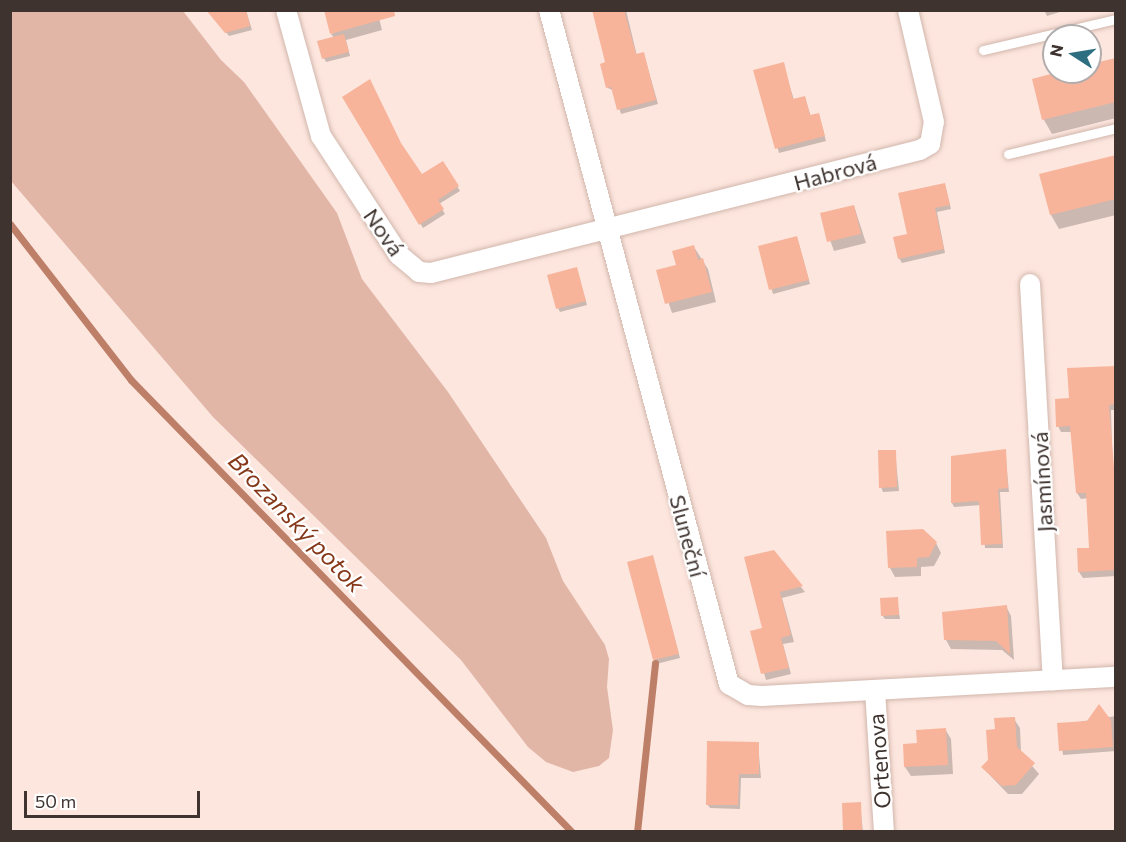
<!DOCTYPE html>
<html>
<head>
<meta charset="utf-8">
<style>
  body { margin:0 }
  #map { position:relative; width:1126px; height:842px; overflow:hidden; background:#fde6de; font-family:Commissioner,sans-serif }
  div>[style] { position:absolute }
  .green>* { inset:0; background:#e1b6a7 }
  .shadow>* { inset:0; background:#0003 }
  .stream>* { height:7px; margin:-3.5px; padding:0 3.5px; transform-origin:3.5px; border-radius:3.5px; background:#be7f69 }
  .building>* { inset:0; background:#f7b49b }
  .roads { filter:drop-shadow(0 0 2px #d1b6ac) drop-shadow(0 0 2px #d1b6ac) }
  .lane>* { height:9px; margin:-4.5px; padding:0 4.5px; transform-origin:4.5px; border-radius:4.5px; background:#fff }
  .street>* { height:20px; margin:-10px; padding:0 10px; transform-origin:10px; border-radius:10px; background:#fff }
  span { translate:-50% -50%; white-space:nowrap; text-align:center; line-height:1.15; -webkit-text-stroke:4.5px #fff; paint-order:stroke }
  .street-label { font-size:22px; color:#3e332f }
  .water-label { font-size:24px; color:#853718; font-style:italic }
  .frame { position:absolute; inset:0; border:12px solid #3e332f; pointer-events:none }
  .north { position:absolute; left:1042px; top:24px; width:60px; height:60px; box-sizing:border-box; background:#fff; border:2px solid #b2adac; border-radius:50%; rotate:282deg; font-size:16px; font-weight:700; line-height:24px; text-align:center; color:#3e332f }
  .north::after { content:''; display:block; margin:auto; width:21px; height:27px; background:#2d6e81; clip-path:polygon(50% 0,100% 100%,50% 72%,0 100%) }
  .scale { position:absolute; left:24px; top:791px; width:176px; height:27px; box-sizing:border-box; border:3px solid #3e332f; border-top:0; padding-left:8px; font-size:18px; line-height:21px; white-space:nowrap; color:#3e332f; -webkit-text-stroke:4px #fff; paint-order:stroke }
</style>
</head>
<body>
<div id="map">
  <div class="green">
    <i style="clip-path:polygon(11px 10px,183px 11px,221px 60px,244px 82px,337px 213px,362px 279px,448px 392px,546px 538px,563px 581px,605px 645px,609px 659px,607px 687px,613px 730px,609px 758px,599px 766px,573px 772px,546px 762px,528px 747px,461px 660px,213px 417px,11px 181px)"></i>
  </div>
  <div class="shadow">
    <i style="clip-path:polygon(208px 10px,246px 10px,252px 30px,229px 36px)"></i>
    <i style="clip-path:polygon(377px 10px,382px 30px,346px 40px,350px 56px,326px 62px,324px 58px,334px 38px,331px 34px)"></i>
    <i style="clip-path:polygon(593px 10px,626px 10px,637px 56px,645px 58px,658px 104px,621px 114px,614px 91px,608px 88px,602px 65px,607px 63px)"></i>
    <i style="clip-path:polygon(1044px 10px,1066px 10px,1047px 16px)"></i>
    <i style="clip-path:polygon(1116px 59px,1116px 118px,1052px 134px,1044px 120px,1033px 80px,1065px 72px,1090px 72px,1090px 66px)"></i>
    <i style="clip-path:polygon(783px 64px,794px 100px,805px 97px,811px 117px,819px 115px,826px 141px,779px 153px,755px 71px)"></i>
    <i style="clip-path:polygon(344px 98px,402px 147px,421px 176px,443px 163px,460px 191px,439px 204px,445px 214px,423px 228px)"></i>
    <i style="clip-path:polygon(1116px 156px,1116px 215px,1059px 229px,1051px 215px)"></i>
    <i style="clip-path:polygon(945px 185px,951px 209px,937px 212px,945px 253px,902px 263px,899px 258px,909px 236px)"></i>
    <i style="clip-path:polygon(854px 206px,866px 243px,834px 251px,821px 215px)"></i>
    <i style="clip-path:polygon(797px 237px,810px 284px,773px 294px,760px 247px)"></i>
    <i style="clip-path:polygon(694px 247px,708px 269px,716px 302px,672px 313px,658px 271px,678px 266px)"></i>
    <i style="clip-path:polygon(576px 268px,587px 305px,560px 312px,558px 308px)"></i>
    <i style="clip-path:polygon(1116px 367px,1116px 410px,1111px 410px,1116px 576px,1083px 578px,1079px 572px,1090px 549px,1088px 498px,1081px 499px,1077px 493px,1072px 432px,1061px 432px,1058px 426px,1070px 399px)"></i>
    <i style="clip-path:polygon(1005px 450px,1009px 492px,1000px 492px,1003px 548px,985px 548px,981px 505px,954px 507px,952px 503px)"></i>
    <i style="clip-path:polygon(895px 451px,899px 491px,883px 492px,881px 487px)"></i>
    <i style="clip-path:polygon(936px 543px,941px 553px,934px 566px,921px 567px,921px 576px,895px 577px,890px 568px)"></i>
    <i style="clip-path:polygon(773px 552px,805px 592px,782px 598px,794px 642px,783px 644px,791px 674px,766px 680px,752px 632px,764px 629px)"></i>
    <i style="clip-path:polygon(654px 561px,680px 658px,656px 664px,629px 563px)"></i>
    <i style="clip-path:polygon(897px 599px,900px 619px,885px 619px,882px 615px)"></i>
    <i style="clip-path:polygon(1006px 606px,1011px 616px,1014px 660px,1002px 650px,951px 649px,946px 640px)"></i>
    <i style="clip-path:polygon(1116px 716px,1116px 751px,1063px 755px,1059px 725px)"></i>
    <i style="clip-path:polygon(1014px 719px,1020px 728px,1021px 753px,1039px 774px,1022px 794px,1008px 794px,983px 768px)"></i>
    <i style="clip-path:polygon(945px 729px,951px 739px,953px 774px,911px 776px,905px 767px,919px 745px)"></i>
    <i style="clip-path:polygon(758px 743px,761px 778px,741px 778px,740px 809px,710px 808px,707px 804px)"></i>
    <i style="clip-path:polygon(844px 804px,860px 804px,863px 832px,844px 832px)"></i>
  </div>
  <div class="stream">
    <i style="left:10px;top:224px;width:197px;rotate:52.2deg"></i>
    <i style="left:131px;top:380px;width:631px;rotate:45.71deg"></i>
    <i style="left:637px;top:832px;width:170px;rotate:-83.9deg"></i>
  </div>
  <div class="building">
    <i style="clip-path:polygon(206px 10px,246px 10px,250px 26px,225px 33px)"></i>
    <i style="clip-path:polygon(324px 10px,394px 10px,395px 16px,330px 34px)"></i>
    <i style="clip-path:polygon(592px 10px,624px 10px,636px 54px,644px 52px,656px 100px,617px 110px,611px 87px,606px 88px,600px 64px,605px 62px)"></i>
    <i style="clip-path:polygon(344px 34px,349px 52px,322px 59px,317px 41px)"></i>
    <i style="clip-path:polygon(1116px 58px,1116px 102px,1042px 120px,1032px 79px,1058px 72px,1090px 72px,1090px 64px)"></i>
    <i style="clip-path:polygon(784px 62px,793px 99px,805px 96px,810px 115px,819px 113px,825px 136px,775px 149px,753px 70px)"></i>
    <i style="clip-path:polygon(370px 79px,401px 143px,422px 174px,443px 161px,459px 186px,438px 200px,444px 209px,419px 225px,342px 97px)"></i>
    <i style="clip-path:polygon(1116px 155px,1116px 199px,1050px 215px,1039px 174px)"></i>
    <i style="clip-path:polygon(945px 183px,950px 205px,935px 208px,944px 249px,898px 259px,893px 237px,907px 234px,898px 193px)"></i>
    <i style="clip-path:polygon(854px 205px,861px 234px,827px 242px,820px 213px)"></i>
    <i style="clip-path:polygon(797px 236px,809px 280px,769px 290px,758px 246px)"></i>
    <i style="clip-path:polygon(694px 245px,698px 260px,703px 258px,712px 292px,665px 304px,656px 270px,676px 265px,672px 251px)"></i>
    <i style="clip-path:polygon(577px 267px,586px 301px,556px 309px,547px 275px)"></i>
    <i style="clip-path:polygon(1116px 366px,1116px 404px,1109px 405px,1116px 492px,1116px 570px,1078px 572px,1077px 548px,1089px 548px,1086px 493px,1076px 493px,1070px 426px,1056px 427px,1055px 399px,1069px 398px,1067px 368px)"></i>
    <i style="clip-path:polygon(1006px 449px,1008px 488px,998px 489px,1002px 544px,981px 545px,979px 501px,951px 503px,951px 456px)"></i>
    <i style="clip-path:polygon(878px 450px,896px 450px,897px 487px,879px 488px)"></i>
    <i style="clip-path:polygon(923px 529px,937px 542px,929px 557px,917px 558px,917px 567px,888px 568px,886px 531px)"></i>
    <i style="clip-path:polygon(774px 550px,803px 586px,780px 592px,791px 635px,781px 638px,789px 668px,761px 674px,750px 631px,762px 628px,744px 557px)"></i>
    <i style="clip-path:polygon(653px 555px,679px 654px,653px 660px,627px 562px)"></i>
    <i style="clip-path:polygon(898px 597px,899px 615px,881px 616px,880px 598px)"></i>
    <i style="clip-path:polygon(1007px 605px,1010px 654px,996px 641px,944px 640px,942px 612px)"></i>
    <i style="clip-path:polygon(1099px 704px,1111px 720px,1113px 747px,1059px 751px,1057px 723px,1087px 721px)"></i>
    <i style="clip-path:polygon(1015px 717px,1017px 747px,1035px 763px,1016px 785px,1002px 786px,981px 767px,988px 760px,986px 730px,995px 729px,994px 718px)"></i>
    <i style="clip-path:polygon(946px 728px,948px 765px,904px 767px,903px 744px,917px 743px,916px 730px)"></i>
    <i style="clip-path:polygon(707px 741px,759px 742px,759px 774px,739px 774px,738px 805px,706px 805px)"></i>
    <i style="clip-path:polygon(861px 802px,862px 831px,843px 831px,842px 803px)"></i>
  </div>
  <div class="roads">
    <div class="lane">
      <i style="left:983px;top:50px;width:137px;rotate:-13.1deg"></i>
      <i style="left:1008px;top:154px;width:111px;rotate:-13.5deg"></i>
    </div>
    <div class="street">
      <i style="left:286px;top:10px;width:131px;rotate:74.5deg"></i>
      <i style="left:321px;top:136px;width:142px;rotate:56.8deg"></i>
      <i style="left:399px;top:255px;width:26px;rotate:40deg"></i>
      <i style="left:419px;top:272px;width:12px;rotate:5deg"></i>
      <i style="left:431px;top:273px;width:504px;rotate:-14.12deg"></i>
      <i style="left:920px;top:150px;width:12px;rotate:-31deg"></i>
      <i style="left:930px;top:144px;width:22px;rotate:-80deg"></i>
      <i style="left:934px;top:122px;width:115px;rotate:-103.1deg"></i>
      <i style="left:549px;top:10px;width:698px;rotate:75.05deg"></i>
      <i style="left:729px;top:684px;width:22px;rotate:30deg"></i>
      <i style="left:748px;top:695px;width:14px;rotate:4deg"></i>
      <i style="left:762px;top:696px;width:355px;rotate:-3.1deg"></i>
      <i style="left:1030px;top:284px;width:397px;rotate:86.7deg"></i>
      <i style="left:875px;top:690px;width:142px;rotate:86.4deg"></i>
    </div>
  </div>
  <div class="street-label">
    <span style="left:835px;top:172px;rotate:-15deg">Habrová</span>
    <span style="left:384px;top:232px;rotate:55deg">Nová</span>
    <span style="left:1042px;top:482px;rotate:-93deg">Jasmínová</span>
    <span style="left:688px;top:536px;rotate:75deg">Sluneční</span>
    <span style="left:879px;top:761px;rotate:-94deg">Ortenova</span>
  </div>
  <div class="water-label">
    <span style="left:297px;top:522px;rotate:46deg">Brozanský potok</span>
  </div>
  <div class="frame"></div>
  <div class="north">N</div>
  <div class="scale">50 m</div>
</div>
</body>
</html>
